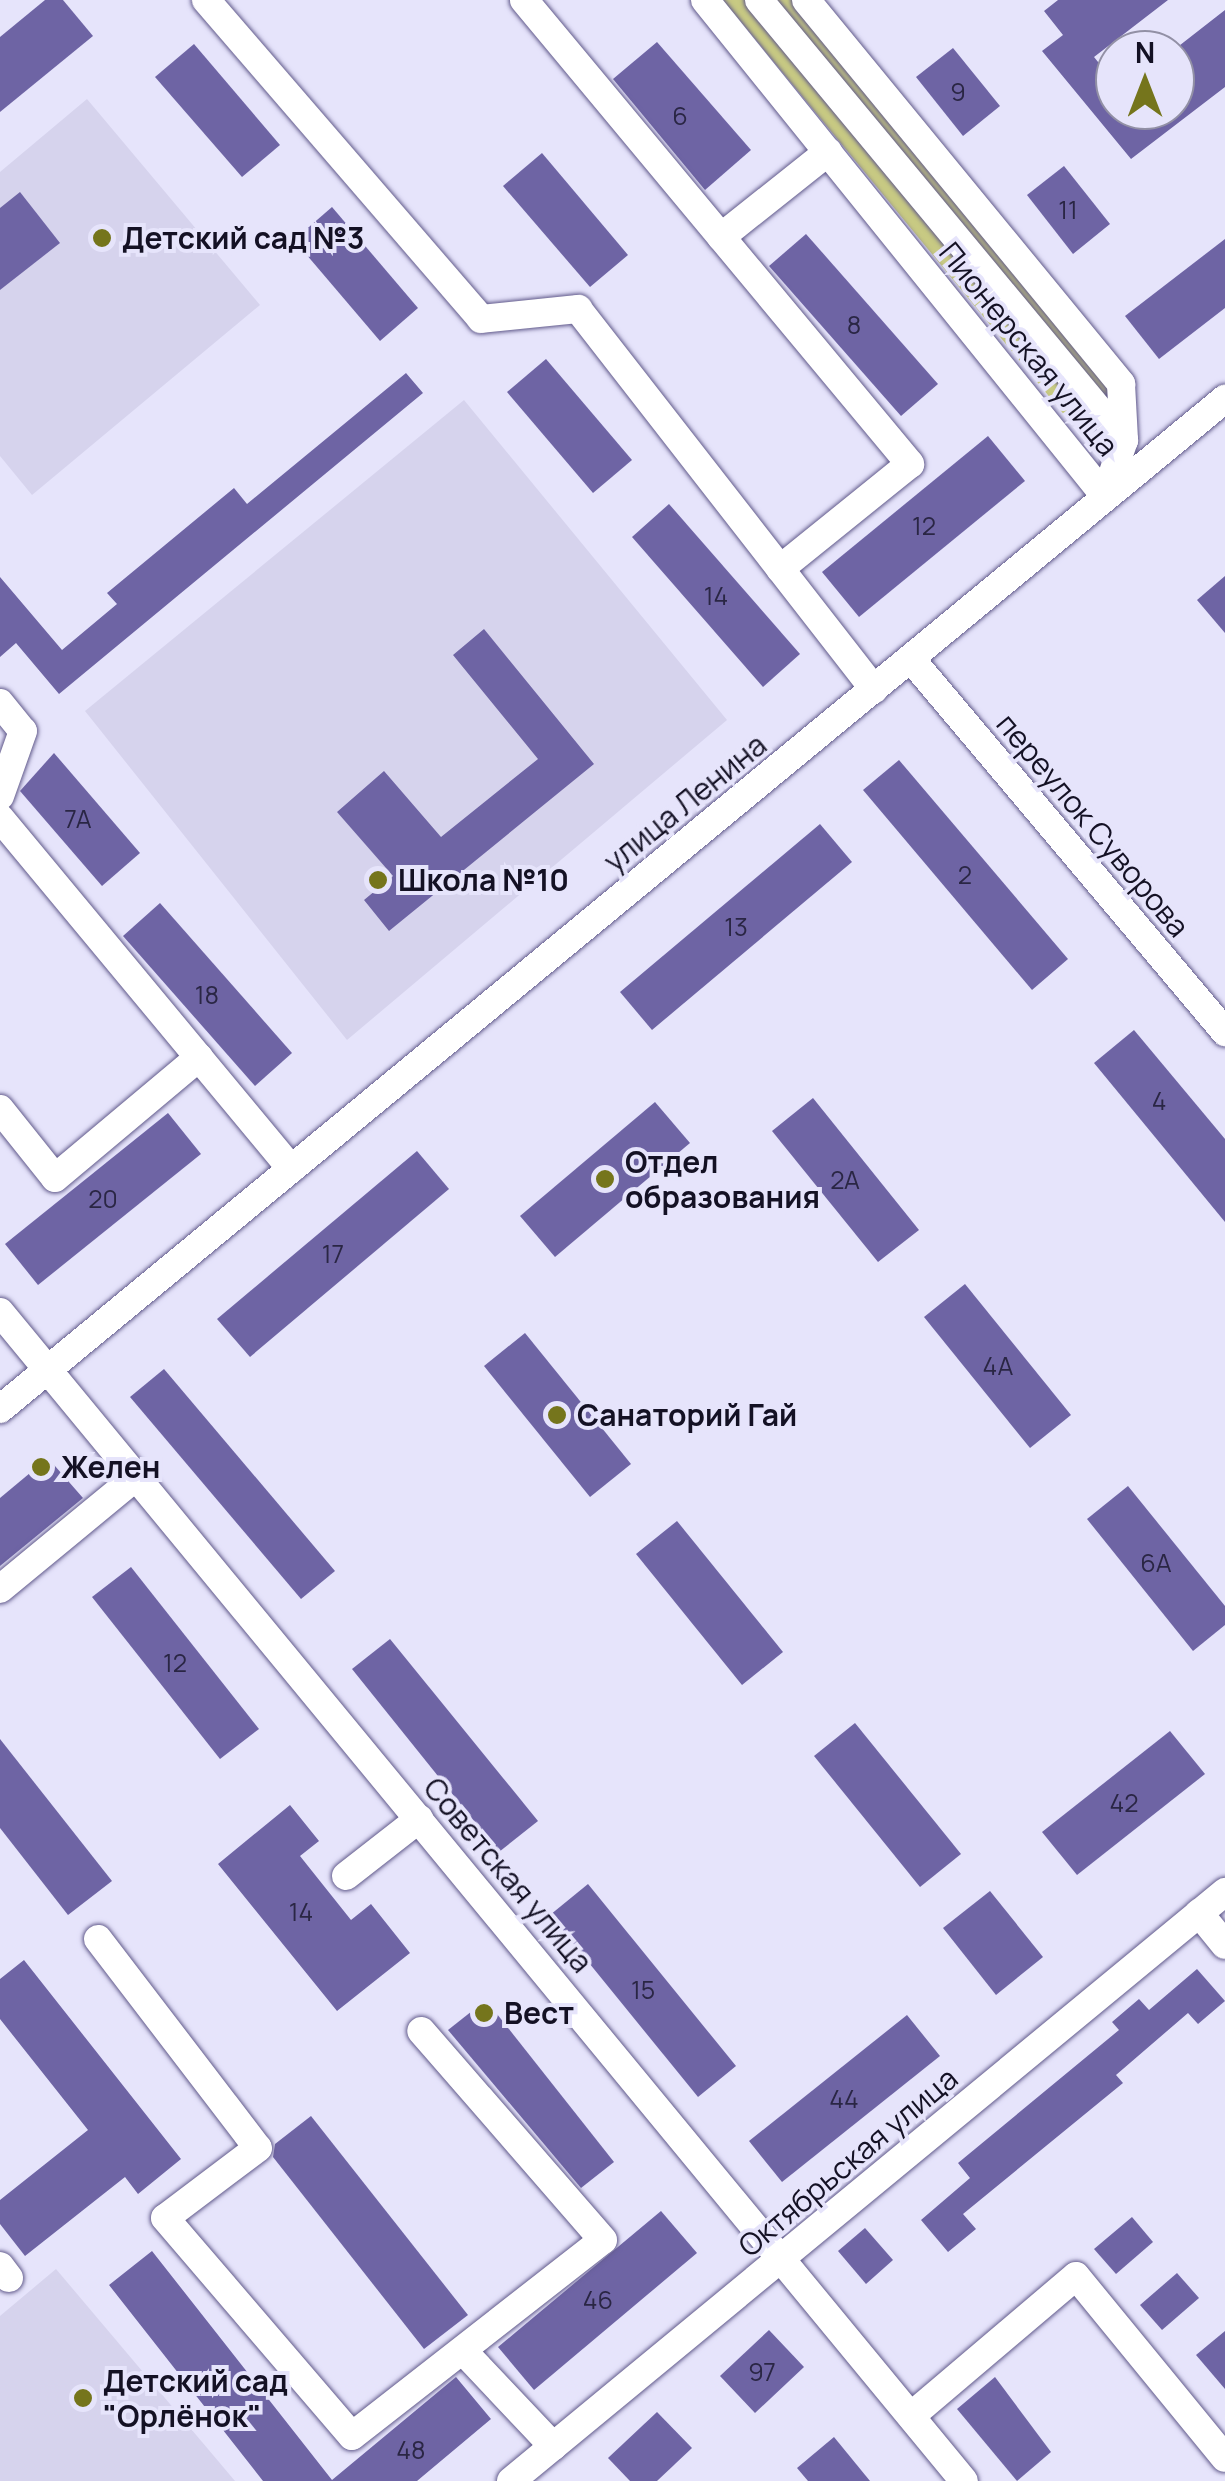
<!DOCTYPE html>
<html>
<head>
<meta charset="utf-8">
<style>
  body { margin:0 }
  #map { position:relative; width:1225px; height:2481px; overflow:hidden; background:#e6e4fb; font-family:Manrope,sans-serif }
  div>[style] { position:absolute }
  .built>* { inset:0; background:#d6d3ed }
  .green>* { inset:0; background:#c8ca83 }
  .building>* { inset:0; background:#6e64a4 }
  .roads { filter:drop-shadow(0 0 2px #615a8b) drop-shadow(0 0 2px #615a8b) }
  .minor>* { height:28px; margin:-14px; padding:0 14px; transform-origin:14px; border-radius:14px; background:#fff }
  .dots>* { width:28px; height:28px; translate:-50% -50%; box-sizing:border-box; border:5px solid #e6e4fb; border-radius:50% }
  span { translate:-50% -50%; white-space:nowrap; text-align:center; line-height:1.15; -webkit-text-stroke:8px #e6e4fb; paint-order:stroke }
  .number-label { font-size:25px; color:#2a2644 }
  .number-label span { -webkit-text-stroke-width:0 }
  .poi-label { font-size:30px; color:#141124; font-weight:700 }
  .left { translate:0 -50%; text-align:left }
  .street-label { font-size:30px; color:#141124 }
  .north { position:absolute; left:1095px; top:30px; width:100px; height:100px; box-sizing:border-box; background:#e6e4fb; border:2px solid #9290a5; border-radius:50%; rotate:0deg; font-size:28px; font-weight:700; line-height:40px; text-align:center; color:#141124 }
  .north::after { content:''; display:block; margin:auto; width:35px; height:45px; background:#75751c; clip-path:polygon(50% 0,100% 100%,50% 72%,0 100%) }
</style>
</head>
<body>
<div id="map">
  <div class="built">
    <i style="clip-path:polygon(87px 99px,260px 305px,32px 495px,0 456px,0 172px)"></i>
    <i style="clip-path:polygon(464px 400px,727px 720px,347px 1040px,85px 711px)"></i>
    <i style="clip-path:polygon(56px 2269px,235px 2481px,0 2481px,0 2316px)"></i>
  </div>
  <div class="green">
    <i style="clip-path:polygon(723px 0,796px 0,1111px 380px,1107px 422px,1082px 428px,1066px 417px)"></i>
  </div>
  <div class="building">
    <i style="clip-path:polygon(45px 0,63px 0,93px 36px,0 112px,0 37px)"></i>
    <i style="clip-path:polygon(1058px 0,1168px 0,1094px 57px,1115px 83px,1115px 110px,1175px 110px,1175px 49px,1225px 10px,1225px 87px,1131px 159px,1042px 51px,1063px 35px,1044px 11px)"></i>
    <i style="clip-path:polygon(657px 42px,751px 150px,705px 190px,613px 79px)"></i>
    <i style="clip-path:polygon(194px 44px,280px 145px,242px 177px,155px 77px)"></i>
    <i style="clip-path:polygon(953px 48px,1000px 106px,963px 136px,916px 77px)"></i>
    <i style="clip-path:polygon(542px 153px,628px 255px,590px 287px,503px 186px)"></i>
    <i style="clip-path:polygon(1064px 166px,1110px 224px,1073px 254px,1027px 195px)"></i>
    <i style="clip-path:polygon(20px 192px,60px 243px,0 290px,0 208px)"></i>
    <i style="clip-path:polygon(332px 207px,418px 308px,380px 341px,294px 240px)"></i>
    <i style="clip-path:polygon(806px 234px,938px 384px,901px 416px,769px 266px)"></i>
    <i style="clip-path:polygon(1225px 239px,1225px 308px,1159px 359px,1125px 316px)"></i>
    <i style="clip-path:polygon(546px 359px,632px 460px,593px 493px,507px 392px)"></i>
    <i style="clip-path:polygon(406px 373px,423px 393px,59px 694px,16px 643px,0 657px,0 577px,62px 650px,117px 604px,107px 593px,234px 488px,247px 504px)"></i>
    <i style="clip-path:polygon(988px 436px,1025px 481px,859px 617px,822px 572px)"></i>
    <i style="clip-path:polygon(669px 504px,800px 654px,763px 687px,632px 537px)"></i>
    <i style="clip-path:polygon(1225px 576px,1225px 633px,1197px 600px)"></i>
    <i style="clip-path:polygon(484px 629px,594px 764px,389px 931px,364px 900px,393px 876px,337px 812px,384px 771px,441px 837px,538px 759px,453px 655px)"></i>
    <i style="clip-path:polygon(54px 753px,140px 853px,102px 886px,20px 791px)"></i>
    <i style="clip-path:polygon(899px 760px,1068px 959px,1032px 990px,863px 790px)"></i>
    <i style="clip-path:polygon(820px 824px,852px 862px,652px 1030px,620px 992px)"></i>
    <i style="clip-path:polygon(160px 903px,292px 1053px,255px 1086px,123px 936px)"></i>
    <i style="clip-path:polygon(1134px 1030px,1225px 1139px,1225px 1222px,1094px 1063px)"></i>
    <i style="clip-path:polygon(813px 1098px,919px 1230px,878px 1262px,772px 1131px)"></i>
    <i style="clip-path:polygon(655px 1102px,690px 1143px,555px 1257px,520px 1216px)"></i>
    <i style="clip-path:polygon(168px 1113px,201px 1154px,38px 1285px,5px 1244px)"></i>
    <i style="clip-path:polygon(417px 1151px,449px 1189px,250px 1357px,217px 1319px)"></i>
    <i style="clip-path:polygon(965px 1284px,1071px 1415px,1030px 1448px,924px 1317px)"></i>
    <i style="clip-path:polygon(525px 1333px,631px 1464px,590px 1497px,484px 1366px)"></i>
    <i style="clip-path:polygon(164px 1369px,335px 1571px,301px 1599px,130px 1397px)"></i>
    <i style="clip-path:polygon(48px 1458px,83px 1498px,0 1566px,0 1498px)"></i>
    <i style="clip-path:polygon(1128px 1486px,1225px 1606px,1225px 1625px,1193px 1651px,1087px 1519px)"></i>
    <i style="clip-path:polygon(677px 1521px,783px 1652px,742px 1685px,636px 1554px)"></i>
    <i style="clip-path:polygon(131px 1567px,259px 1729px,220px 1759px,92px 1597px)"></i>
    <i style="clip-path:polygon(390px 1639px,538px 1821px,499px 1852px,352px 1669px)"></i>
    <i style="clip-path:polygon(855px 1723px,961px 1854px,920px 1887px,814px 1756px)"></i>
    <i style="clip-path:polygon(1170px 1731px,1205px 1774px,1077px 1875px,1042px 1832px)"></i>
    <i style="clip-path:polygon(0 1739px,112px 1881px,68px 1915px,0 1828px)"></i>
    <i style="clip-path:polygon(290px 1805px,319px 1841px,300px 1856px,351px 1920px,371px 1904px,410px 1953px,337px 2011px,218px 1864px)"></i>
    <i style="clip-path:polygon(588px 1884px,736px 2066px,698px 2097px,550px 1915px)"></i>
    <i style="clip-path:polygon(990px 1891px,1043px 1957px,996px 1995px,943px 1928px)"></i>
    <i style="clip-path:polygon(24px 1960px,181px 2159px,138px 2194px,125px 2177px,25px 2256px,0 2224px,0 2200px,88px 2130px,0 2019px,0 1979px)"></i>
    <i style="clip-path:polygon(1197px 1969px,1225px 2001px,1198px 2024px,1188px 2013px,1116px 2075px,1123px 2083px,963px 2214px,976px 2229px,948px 2252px,921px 2220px,970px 2178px,958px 2163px,1119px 2030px,1112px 2022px,1139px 1999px,1149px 2010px)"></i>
    <i style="clip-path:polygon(486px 2000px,614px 2162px,581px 2188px,448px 2030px)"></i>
    <i style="clip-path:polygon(907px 2015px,940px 2056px,782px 2182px,749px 2141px)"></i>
    <i style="clip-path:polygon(311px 2116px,468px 2315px,424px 2349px,273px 2157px,275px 2144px)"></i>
    <i style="clip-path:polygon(661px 2211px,697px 2253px,534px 2390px,498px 2347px)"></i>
    <i style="clip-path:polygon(1132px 2217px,1153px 2242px,1116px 2274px,1094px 2249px)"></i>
    <i style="clip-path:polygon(865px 2228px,893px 2260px,866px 2284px,838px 2251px)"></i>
    <i style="clip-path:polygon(152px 2251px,332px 2480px,456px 2377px,491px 2419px,417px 2481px,263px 2481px,109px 2285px)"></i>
    <i style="clip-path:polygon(1177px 2273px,1199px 2298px,1162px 2330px,1140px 2305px)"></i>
    <i style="clip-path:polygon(769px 2330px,804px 2367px,755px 2413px,720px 2376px)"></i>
    <i style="clip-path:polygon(1225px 2331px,1225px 2389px,1196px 2355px)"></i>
    <i style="clip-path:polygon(995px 2377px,1051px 2452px,1017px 2481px,957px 2409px)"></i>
    <i style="clip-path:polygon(657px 2412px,692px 2448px,657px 2481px,630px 2481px,608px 2458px)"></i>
    <i style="clip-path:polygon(834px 2437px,870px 2481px,808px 2481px,797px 2468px)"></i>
  </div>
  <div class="roads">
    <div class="minor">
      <i style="left:206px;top:0;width:421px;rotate:49.2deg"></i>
      <i style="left:481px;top:319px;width:98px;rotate:-5.9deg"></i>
      <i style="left:578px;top:309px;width:482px;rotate:52.1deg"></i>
      <i style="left:524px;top:0;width:604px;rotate:50.24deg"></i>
      <i style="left:910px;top:464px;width:167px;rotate:141.1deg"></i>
      <i style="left:705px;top:0;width:637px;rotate:51.12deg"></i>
      <i style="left:759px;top:0;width:572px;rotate:50.32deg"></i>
      <i style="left:806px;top:0;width:497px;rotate:50.6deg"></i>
      <i style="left:1121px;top:384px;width:56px;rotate:86.9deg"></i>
      <i style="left:1124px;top:440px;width:59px;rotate:108.7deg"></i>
      <i style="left:721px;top:237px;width:137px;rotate:-38.5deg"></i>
      <i style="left:911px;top:659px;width:488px;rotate:49.9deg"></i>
      <i style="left:0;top:703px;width:36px;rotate:51deg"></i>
      <i style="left:23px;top:731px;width:69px;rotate:109.5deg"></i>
      <i style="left:0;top:818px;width:456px;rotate:50.3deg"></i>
      <i style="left:0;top:1109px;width:88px;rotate:51.4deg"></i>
      <i style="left:55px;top:1178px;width:188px;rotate:-40deg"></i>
      <i style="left:0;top:1312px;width:1515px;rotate:50.49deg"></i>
      <i style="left:0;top:1409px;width:1588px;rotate:-39.51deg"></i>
      <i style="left:0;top:1589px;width:176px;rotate:-39.5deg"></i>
      <i style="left:346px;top:1876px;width:93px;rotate:-38deg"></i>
      <i style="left:1199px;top:1913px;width:41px;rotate:50.9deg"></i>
      <i style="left:98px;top:1939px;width:263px;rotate:52.6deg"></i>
      <i style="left:258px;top:2148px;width:116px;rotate:143deg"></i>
      <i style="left:165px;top:2218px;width:287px;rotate:49.4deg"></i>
      <i style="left:352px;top:2436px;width:318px;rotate:-38deg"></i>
      <i style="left:603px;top:2240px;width:277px;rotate:-131deg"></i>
      <i style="left:0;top:2266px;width:15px;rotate:53deg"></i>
      <i style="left:466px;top:2354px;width:127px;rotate:46.6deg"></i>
      <i style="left:911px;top:2416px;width:216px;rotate:-40.3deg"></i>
      <i style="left:1076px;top:2276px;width:235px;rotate:50.7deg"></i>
      <i style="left:511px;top:2481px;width:926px;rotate:-39.52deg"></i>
    </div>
  </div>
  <div class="dots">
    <i style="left:102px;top:238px;background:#75751c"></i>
    <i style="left:378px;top:880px;background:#75751c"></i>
    <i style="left:605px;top:1179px;background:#75751c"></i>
    <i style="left:557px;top:1415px;background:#75751c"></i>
    <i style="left:41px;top:1467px;background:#75751c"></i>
    <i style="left:484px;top:2013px;background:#75751c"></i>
    <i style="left:83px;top:2398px;background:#75751c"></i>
  </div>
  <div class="number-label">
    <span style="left:958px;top:92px">9</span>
    <span style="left:680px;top:116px">6</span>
    <span style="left:1068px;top:210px">11</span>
    <span style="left:854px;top:325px">8</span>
    <span style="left:924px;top:526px">12</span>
    <span style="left:716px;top:596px">14</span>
    <span style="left:78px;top:819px">7А</span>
    <span style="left:965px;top:875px">2</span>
    <span style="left:736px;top:927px">13</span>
    <span style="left:207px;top:995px">18</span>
    <span style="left:1159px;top:1101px">4</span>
    <span style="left:845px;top:1180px">2А</span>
    <span style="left:103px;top:1199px">20</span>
    <span style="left:333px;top:1254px">17</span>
    <span style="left:998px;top:1366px">4А</span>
    <span style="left:1156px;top:1563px">6А</span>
    <span style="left:175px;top:1663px">12</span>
    <span style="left:1124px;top:1803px">42</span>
    <span style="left:301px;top:1912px">14</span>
    <span style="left:643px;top:1990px">15</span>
    <span style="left:844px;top:2099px">44</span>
    <span style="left:598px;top:2300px">46</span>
    <span style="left:762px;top:2372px">97</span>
    <span style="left:411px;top:2450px">48</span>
  </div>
  <div class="poi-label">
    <span class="left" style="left:122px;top:238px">Детский сад №3</span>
    <span class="left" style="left:398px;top:880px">Школа №10</span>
    <span class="left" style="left:625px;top:1179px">Отдел<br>образования</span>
    <span class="left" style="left:577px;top:1415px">Санаторий Гай</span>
    <span class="left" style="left:61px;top:1467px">Желен</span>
    <span class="left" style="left:504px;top:2013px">Вест</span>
    <span class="left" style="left:103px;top:2398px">Детский сад<br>"Орлёнок"</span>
  </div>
  <div class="street-label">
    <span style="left:1029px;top:349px;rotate:51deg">Пионерская улица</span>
    <span style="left:685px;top:803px;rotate:-39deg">улица Ленина</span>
    <span style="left:1093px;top:825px;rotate:50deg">переулок Суворова</span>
    <span style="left:508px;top:1875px;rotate:50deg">Советская улица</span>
    <span style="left:848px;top:2162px;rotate:-40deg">Октябрьская улица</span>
  </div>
  <div class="north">N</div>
</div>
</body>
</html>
